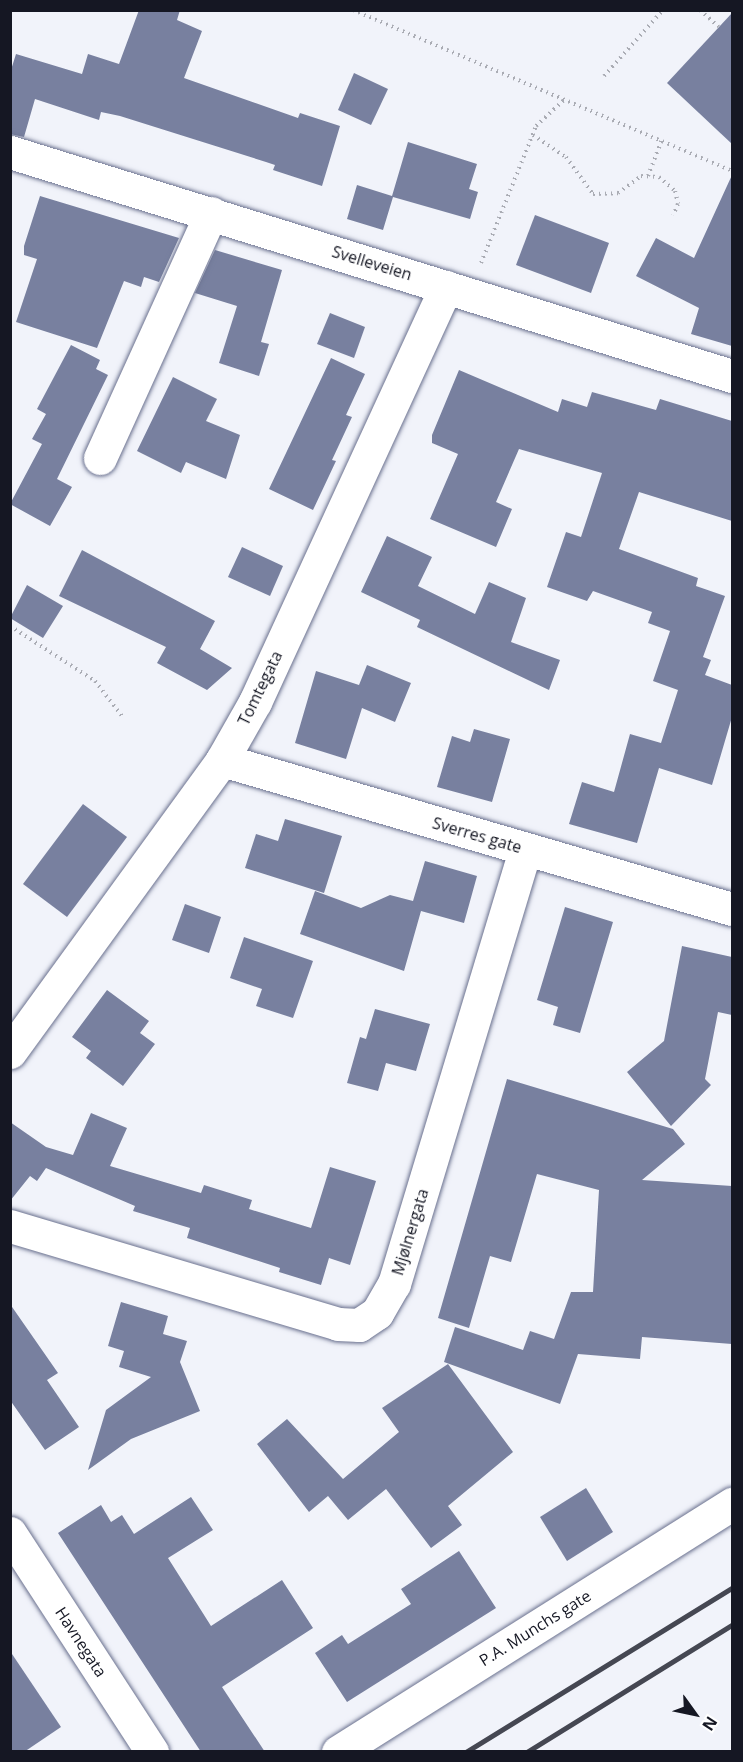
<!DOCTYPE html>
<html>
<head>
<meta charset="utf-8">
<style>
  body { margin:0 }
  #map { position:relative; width:743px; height:1762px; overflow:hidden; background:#f1f3fa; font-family:"Open Sans",sans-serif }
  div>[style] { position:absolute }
  .building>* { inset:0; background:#78809f }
  .path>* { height:4px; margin-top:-2px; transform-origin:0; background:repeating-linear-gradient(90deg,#aaacb4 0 1.5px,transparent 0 6px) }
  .roads { filter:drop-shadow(0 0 2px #69708e) drop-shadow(0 0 2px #69708e) }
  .minor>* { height:33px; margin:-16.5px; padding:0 16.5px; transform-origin:16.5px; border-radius:16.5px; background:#fff }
  .rail>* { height:4.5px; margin:-2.25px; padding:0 2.25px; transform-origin:2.25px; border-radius:2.25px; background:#454752 }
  span { translate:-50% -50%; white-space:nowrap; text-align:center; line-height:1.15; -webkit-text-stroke:5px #fff; paint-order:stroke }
  .street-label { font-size:16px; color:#151723 }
  .frame { position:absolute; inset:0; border:12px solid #151723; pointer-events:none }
  .north { position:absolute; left:665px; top:1684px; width:60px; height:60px; -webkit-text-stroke:4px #fff; paint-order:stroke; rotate:123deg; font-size:16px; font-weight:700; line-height:24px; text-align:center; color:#151723 }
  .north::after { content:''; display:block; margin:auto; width:21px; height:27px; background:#151723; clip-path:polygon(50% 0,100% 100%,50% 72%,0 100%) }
</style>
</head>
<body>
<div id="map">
  <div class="building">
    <i style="clip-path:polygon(139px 10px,180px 10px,177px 20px,202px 31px,184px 78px,298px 118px,300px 113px,340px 126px,322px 186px,273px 170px,275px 165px,266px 162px,120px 116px,101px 112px,99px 120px,35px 99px,24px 137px,10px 134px,10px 73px,16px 54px,82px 74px,88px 54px,119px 64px)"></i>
    <i style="clip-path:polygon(732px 13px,732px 144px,667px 83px)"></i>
    <i style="clip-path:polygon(354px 73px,388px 89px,371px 125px,338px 110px)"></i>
    <i style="clip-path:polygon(408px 142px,477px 164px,469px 189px,478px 192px,470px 219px,393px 197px,383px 230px,347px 219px,357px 185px,392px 196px)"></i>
    <i style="clip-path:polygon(732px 175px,732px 346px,691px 334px,699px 308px,636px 276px,656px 238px,694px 258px)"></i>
    <i style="clip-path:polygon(40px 196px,179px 238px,159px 282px,144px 277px,141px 287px,124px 281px,97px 348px,16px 322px,37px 259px,24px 255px,24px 246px)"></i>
    <i style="clip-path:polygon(535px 215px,609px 243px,591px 293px,516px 265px)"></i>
    <i style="clip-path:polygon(215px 250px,282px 270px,261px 342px,269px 344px,259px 376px,219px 363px,237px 306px,195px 293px)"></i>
    <i style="clip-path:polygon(330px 313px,365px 327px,354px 358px,317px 344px)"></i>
    <i style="clip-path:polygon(71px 345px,100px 360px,96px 369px,108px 375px,57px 479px,72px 487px,50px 526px,10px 504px,42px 444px,32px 439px,46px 414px,37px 409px)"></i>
    <i style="clip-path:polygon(331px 358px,365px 374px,346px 415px,352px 417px,332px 460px,336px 461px,313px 510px,269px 489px)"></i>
    <i style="clip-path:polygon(459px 370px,558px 412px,562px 399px,587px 407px,592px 392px,656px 410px,660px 399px,732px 421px,732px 521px,639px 492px,619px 549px,698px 578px,696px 586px,725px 596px,703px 657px,711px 660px,705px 675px,732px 685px,732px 717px,712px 785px,659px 768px,637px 843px,569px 824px,582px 782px,614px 792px,630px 734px,661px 743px,678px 690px,653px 681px,670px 631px,648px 623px,652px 612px,593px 591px,587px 601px,547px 587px,566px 532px,581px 537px,602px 473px,519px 449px,496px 502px,512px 509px,496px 547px,430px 519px,458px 454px,432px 443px,432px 435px)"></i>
    <i style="clip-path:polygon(173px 377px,217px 399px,206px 421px,240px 435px,226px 479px,186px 462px,181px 473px,137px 451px)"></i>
    <i style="clip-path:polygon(387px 536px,432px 557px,418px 586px,475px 614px,489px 582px,526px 598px,511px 642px,560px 660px,549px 690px,417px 627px,420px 620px,361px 592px)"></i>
    <i style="clip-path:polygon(242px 547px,283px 566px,270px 596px,228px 577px)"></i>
    <i style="clip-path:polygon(82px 550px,215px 621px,200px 649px,232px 668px,207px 690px,157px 663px,166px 647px,59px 596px)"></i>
    <i style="clip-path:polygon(27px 585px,63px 606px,43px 638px,10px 618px)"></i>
    <i style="clip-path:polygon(367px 665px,411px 683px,395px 722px,362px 708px,346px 759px,295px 743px,316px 671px,359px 685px)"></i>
    <i style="clip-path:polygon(474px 729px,510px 739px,492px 802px,437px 787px,452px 736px,470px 742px)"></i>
    <i style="clip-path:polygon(83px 804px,127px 837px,67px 917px,23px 884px)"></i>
    <i style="clip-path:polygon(285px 819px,342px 836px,324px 893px,245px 868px,256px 834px,278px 841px)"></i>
    <i style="clip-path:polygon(425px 861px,477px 876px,464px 923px,421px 911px,404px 971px,300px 934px,315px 891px,361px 908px,390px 895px,413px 901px)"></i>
    <i style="clip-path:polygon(185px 904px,221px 917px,209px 953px,172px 940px)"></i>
    <i style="clip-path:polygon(565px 907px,613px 922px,580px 1033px,553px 1025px,558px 1007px,537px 1000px)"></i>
    <i style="clip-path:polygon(244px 937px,313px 961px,293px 1018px,256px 1006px,262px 989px,230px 978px)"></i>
    <i style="clip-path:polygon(682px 946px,732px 957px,732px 1015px,718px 1012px,705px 1079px,711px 1085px,671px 1126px,627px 1072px,664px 1041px)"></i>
    <i style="clip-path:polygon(107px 990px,149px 1021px,140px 1033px,155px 1044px,123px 1086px,86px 1058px,91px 1051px,72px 1037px)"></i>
    <i style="clip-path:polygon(375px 1009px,430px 1024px,416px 1071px,386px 1063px,378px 1091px,347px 1083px,360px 1037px,366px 1039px)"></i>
    <i style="clip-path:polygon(507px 1079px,673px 1129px,685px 1144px,642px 1180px,732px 1186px,732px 1344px,642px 1337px,640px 1359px,578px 1354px,560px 1404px,444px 1362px,455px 1327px,523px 1350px,530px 1331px,554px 1339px,571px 1292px,593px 1292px,599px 1190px,537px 1174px,511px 1262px,490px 1256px,469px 1328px,438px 1318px)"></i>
    <i style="clip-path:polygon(91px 1113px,127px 1128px,110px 1166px,201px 1193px,204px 1185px,252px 1200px,249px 1209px,311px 1228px,330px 1167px,376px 1181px,350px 1265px,329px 1258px,321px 1285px,279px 1272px,280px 1268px,187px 1238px,190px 1228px,133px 1211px,135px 1206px,46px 1168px,37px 1181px,30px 1176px,10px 1201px,10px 1122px,46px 1147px,73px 1155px)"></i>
    <i style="clip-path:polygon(121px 1302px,168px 1316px,163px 1334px,187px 1341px,180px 1362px,200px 1411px,131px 1439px,88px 1470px,106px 1410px,151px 1377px,119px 1367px,124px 1351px,108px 1346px)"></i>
    <i style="clip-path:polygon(10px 1304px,58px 1373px,47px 1380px,79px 1427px,45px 1450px,10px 1400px)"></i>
    <i style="clip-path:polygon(448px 1364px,513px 1452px,448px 1506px,462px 1525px,431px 1548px,386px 1489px,348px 1520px,328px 1496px,309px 1512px,257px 1444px,287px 1419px,343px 1479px,399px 1432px,382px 1408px)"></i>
    <i style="clip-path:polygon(586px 1488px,613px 1532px,567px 1561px,540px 1517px)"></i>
    <i style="clip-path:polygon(191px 1497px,213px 1530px,168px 1558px,211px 1626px,282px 1580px,313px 1628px,222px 1687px,265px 1752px,201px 1752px,58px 1533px,101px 1505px,111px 1522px,122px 1515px,134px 1534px)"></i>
    <i style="clip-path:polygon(459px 1551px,496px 1608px,347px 1702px,315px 1653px,342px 1635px,348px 1644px,411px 1604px,401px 1589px)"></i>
    <i style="clip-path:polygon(10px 1651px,61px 1727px,24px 1752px,10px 1752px)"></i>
  </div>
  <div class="path">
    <i style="left:353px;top:10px;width:412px;rotate:23deg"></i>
    <i style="left:700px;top:10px;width:25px;rotate:42deg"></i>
    <i style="left:604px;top:76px;width:89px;rotate:-48.2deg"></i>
    <i style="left:533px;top:135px;width:40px;rotate:34deg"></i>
    <i style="left:566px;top:157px;width:46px;rotate:53.9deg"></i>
    <i style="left:593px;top:194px;width:25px;rotate:-2deg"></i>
    <i style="left:618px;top:193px;width:29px;rotate:-36deg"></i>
    <i style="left:641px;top:176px;width:18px;rotate:3deg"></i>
    <i style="left:659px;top:177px;width:21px;rotate:41deg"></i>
    <i style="left:675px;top:191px;width:13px;rotate:77deg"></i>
    <i style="left:678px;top:204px;width:12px;rotate:114deg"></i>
    <i style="left:648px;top:176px;width:39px;rotate:-69deg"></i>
    <i style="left:481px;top:263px;width:148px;rotate:-68.1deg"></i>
    <i style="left:536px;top:126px;width:40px;rotate:-43deg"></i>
    <i style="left:10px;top:626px;width:101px;rotate:32.9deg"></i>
    <i style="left:95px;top:681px;width:44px;rotate:52.4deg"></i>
  </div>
  <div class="roads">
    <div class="minor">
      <i style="left:10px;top:152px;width:756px;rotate:17.24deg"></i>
      <i style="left:100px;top:458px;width:269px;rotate:-65.6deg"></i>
      <i style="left:222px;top:760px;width:531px;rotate:16.29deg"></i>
      <i style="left:10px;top:1052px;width:361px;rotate:-54deg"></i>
      <i style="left:222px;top:760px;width:67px;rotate:-60.4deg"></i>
      <i style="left:255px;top:702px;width:457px;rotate:-65.3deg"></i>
      <i style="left:10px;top:1226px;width:342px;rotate:16.6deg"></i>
      <i style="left:338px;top:1324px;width:21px;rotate:3deg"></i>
      <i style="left:359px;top:1325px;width:22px;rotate:-34deg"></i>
      <i style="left:377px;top:1313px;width:34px;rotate:-60deg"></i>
      <i style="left:394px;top:1284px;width:454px;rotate:-73.2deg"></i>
      <i style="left:10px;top:1533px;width:261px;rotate:57deg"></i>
      <i style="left:338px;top:1752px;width:466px;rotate:-32.2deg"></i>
    </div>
  </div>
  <div class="rail">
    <i style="left:466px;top:1752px;width:312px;rotate:-31.7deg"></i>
    <i style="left:527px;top:1752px;width:241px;rotate:-31.8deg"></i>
  </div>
  <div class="street-label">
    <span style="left:372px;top:263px;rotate:17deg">Svelleveien</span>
    <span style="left:260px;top:688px;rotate:-64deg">Tomtegata</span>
    <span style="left:477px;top:835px;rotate:16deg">Sverres gate</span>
    <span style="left:410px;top:1232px;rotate:-73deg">Mjølnergata</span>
    <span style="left:535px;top:1628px;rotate:-32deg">P.A. Munchs gate</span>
    <span style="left:81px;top:1642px;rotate:57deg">Havnegata</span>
  </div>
  <div class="frame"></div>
  <div class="north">N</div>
</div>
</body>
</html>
